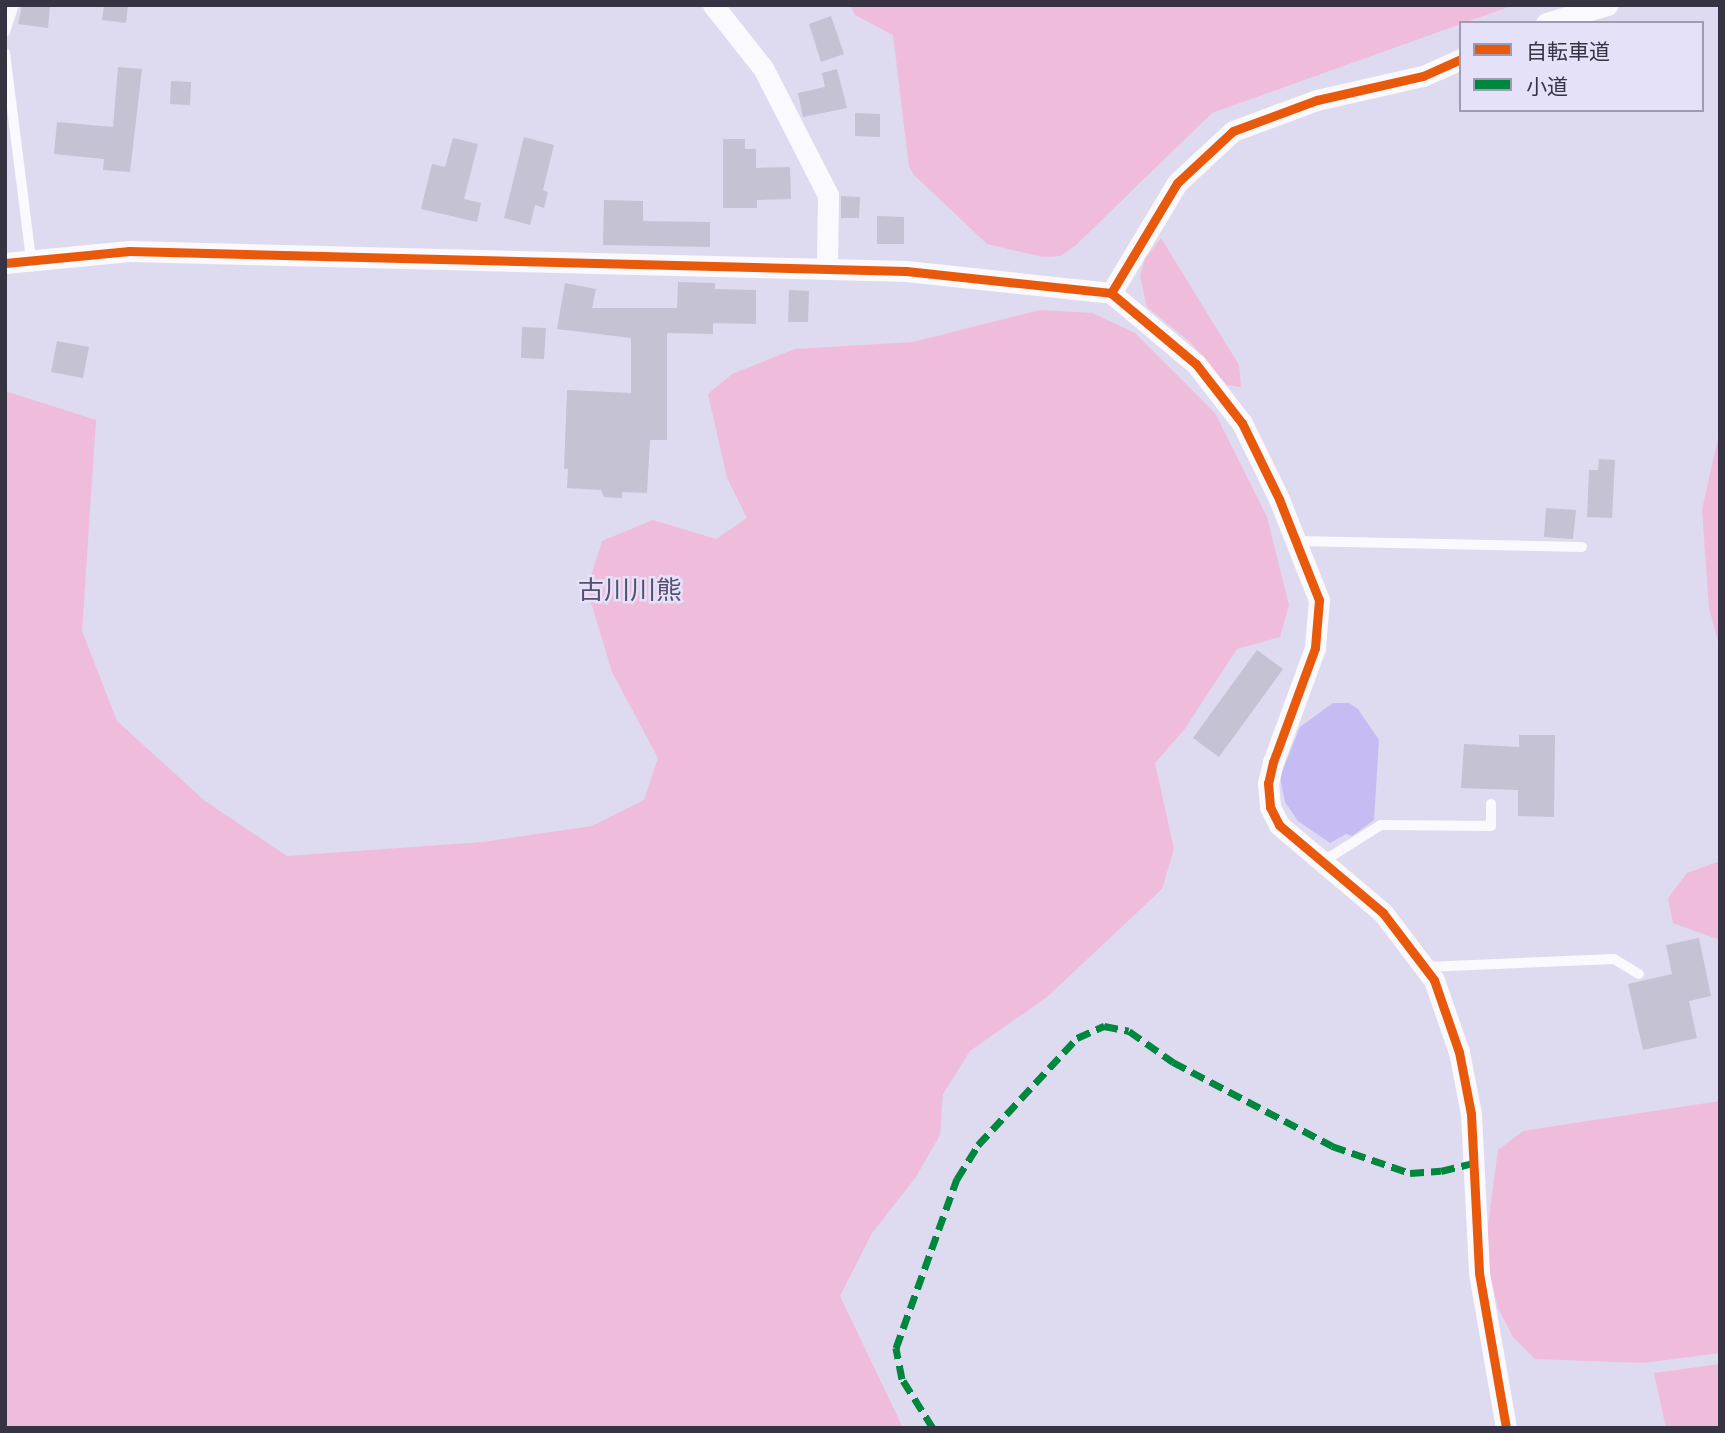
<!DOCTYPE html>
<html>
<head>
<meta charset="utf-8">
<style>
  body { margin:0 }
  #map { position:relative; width:1725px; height:1433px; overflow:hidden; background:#dedaf0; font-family:"Crimson Pro","Noto Sans JP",serif }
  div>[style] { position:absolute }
  .green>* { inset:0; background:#f0bcdb }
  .water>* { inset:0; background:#c6bcf3 }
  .building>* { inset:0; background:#c5c2d4 }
  .service>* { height:10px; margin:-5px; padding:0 5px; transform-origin:5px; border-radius:5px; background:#faf9fd }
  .minor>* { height:21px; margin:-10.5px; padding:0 10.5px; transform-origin:10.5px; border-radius:10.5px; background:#faf9fd }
  .quiet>* { height:7px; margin-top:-3.5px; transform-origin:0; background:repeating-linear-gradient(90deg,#00873e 0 14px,transparent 0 21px) }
  .cycleway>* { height:9px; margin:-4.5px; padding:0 4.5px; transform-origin:4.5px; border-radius:4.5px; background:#e8590c }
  span { translate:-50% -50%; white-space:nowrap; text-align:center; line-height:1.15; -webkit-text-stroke:5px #e5e1f9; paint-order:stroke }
  .quarter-label { font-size:26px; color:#565070 }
  .frame { position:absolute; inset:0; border:7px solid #363342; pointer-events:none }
  .legend { position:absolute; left:1459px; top:21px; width:245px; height:91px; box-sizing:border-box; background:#e5e1f9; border:2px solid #9f9bb0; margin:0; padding:9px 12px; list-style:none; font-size:21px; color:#363342 }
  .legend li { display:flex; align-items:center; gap:14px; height:35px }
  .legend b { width:35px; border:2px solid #9f9bb0 }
</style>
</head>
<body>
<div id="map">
  <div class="green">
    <i style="clip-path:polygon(850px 5px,1514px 5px,1212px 113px,1075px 246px,1060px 256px,1043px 257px,987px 244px,914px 175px,909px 167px,893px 35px,855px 15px)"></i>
    <i style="clip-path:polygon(1161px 238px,1239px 365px,1241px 387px,1227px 385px,1190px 342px,1147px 307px,1140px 276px,1145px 259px)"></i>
    <i style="clip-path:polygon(1040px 310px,1092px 313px,1135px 333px,1215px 413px,1267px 517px,1289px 605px,1280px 637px,1237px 649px,1184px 730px,1155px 763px,1174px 849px,1162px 889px,1047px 997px,970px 1051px,943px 1094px,940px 1135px,916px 1177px,872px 1233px,840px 1296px,903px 1428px,5px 1428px,5px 391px,96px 420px,82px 631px,117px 721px,205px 801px,287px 856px,483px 842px,592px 826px,644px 800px,658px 758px,612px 672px,587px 589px,602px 541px,653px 520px,716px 539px,747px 518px,727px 478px,708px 394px,732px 374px,795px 349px,913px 342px)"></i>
    <i style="clip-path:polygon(1720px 429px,1720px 649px,1709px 608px,1702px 510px)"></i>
    <i style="clip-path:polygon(1720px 861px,1720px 940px,1673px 923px,1668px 898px,1687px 873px)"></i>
    <i style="clip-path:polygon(1720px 1101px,1720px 1353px,1643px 1363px,1535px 1359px,1513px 1337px,1498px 1308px,1488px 1266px,1488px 1225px,1498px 1150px,1523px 1131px)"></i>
    <i style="clip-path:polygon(1720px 1364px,1720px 1428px,1666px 1428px,1654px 1373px)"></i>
  </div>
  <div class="water">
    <i style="clip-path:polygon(1333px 703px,1349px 703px,1358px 709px,1379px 740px,1374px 820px,1352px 836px,1346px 834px,1330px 843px,1298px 821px,1285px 802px,1280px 777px,1300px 727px)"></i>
  </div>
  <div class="building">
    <i style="clip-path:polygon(22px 5px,50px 5px,48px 28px,18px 24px)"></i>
    <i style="clip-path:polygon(104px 5px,128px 5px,126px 23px,102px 20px)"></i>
    <i style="clip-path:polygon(831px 16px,844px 54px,821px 62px,809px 24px)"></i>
    <i style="clip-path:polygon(118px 67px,142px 69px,130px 172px,103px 170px,104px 159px,54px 154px,57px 122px,113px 127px)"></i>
    <i style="clip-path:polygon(837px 69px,847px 108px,803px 117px,798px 93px,825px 87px,822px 73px)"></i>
    <i style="clip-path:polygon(171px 81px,191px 82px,190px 105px,170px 104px)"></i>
    <i style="clip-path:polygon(855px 113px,880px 114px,880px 137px,855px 136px)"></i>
    <i style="clip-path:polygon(524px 137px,554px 145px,543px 190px,548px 192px,544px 208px,535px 205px,530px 225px,504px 218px)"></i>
    <i style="clip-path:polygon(453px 138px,478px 144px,464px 199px,481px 203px,477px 222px,421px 209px,432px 164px,445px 167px)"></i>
    <i style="clip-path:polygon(723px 139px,745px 139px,745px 149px,756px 149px,756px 168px,790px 167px,791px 199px,757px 200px,757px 208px,723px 208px)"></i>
    <i style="clip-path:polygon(841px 196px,860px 197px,859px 218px,841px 218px)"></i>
    <i style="clip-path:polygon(604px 200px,643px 201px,643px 221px,710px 222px,710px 247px,603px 245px)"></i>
    <i style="clip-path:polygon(877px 216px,904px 217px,904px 244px,877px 244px)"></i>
    <i style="clip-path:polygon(678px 282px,715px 283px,715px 289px,756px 290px,756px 324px,713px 323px,713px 334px,667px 333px,667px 440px,650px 440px,647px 493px,622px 492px,622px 498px,604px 497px,601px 490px,567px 488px,568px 469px,564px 469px,567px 390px,631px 393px,631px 338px,557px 329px,565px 283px,596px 289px,592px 308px,677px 308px)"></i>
    <i style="clip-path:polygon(789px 290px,809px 291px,808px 322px,788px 322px)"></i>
    <i style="clip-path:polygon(522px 327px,546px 328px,544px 359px,521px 358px)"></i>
    <i style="clip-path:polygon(57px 341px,89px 347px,83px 378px,51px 372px)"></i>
    <i style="clip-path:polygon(1599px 459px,1615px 460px,1612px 518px,1587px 517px,1589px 470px,1598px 470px)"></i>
    <i style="clip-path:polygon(1546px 508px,1576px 510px,1573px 539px,1544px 537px)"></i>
    <i style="clip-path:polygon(1257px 650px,1283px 669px,1219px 757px,1193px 738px)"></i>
    <i style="clip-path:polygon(1519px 735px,1555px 735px,1554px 817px,1518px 816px,1518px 790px,1461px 788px,1464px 744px,1519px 747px)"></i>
    <i style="clip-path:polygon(1699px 938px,1711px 996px,1689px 1001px,1697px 1038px,1643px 1050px,1628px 984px,1672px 974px,1666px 945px)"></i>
  </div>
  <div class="service">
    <i style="left:5px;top:32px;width:28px;rotate:-72deg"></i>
    <i style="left:5px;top:53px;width:208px;rotate:82.8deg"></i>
    <i style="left:1296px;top:541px;width:286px;rotate:1.2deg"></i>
    <i style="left:1322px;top:862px;width:70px;rotate:-32.1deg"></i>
    <i style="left:1381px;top:825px;width:110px;rotate:0.5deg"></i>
    <i style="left:1491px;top:826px;width:22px;rotate:-90deg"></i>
    <i style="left:1425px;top:967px;width:189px;rotate:-2.4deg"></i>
    <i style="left:1614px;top:959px;width:29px;rotate:31deg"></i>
  </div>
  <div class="minor">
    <i style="left:713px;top:5px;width:80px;rotate:51.6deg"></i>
    <i style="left:763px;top:68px;width:143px;rotate:62.9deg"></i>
    <i style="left:828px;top:195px;width:74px;rotate:90.8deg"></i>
    <i style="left:1546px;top:23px;width:64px;rotate:-16.4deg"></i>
    <i style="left:5px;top:263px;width:125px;rotate:-5.5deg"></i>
    <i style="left:129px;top:251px;width:777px;rotate:1.47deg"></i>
    <i style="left:906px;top:271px;width:206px;rotate:6.1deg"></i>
    <i style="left:1111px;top:293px;width:111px;rotate:39.9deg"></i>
    <i style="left:1196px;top:364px;width:75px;rotate:52.1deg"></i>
    <i style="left:1242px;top:423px;width:85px;rotate:64deg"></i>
    <i style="left:1279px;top:499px;width:109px;rotate:68.4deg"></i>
    <i style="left:1319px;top:600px;width:48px;rotate:94.8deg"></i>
    <i style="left:1315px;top:648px;width:121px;rotate:110.2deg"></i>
    <i style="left:1273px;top:762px;width:22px;rotate:103deg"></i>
    <i style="left:1268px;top:783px;width:24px;rotate:85deg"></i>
    <i style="left:1270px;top:807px;width:20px;rotate:63deg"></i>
    <i style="left:1279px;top:825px;width:136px;rotate:40.2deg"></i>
    <i style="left:1383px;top:913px;width:84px;rotate:52.7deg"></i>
    <i style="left:1434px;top:980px;width:76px;rotate:70.9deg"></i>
    <i style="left:1459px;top:1052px;width:63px;rotate:79deg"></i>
    <i style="left:1471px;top:1114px;width:159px;rotate:87.1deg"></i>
    <i style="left:1479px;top:1273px;width:157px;rotate:80.1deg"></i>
    <i style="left:1111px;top:293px;width:128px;rotate:-59deg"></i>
    <i style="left:1177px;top:183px;width:76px;rotate:-42.9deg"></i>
    <i style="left:1233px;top:131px;width:90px;rotate:-20.3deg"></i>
    <i style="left:1317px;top:100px;width:109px;rotate:-12.8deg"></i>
    <i style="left:1423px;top:76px;width:42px;rotate:-24.1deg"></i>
  </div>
  <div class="quiet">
    <i style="left:933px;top:1428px;width:58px;rotate:-122.3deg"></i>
    <i style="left:902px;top:1379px;width:32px;rotate:-101deg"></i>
    <i style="left:896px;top:1348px;width:180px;rotate:-70.2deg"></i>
    <i style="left:957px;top:1179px;width:40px;rotate:-58deg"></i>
    <i style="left:978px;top:1145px;width:146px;rotate:-47.2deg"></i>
    <i style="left:1077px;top:1038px;width:30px;rotate:-24deg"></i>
    <i style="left:1104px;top:1026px;width:25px;rotate:11deg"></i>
    <i style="left:1129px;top:1031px;width:54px;rotate:35.2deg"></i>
    <i style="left:1173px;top:1062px;width:180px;rotate:27.8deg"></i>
    <i style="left:1332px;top:1146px;width:83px;rotate:19.1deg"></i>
    <i style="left:1410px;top:1173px;width:31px;rotate:-4deg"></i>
    <i style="left:1441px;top:1171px;width:37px;rotate:-14deg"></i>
  </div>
  <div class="cycleway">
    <i style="left:5px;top:263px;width:125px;rotate:-5.5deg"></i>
    <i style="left:129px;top:251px;width:777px;rotate:1.47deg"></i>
    <i style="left:906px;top:271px;width:206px;rotate:6.1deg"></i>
    <i style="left:1111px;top:293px;width:111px;rotate:39.9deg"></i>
    <i style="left:1196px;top:364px;width:75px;rotate:52.1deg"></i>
    <i style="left:1242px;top:423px;width:85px;rotate:64deg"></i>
    <i style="left:1279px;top:499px;width:109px;rotate:68.4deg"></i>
    <i style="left:1319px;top:600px;width:48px;rotate:94.8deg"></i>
    <i style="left:1315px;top:648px;width:121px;rotate:110.2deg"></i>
    <i style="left:1273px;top:762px;width:22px;rotate:103deg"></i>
    <i style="left:1268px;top:783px;width:24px;rotate:85deg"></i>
    <i style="left:1270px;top:807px;width:20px;rotate:63deg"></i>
    <i style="left:1279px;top:825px;width:136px;rotate:40.2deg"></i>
    <i style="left:1383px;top:913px;width:84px;rotate:52.7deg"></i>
    <i style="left:1434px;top:980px;width:76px;rotate:70.9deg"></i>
    <i style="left:1459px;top:1052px;width:63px;rotate:79deg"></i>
    <i style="left:1471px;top:1114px;width:159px;rotate:87.1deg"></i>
    <i style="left:1479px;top:1273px;width:157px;rotate:80.1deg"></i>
    <i style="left:1111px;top:293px;width:128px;rotate:-59deg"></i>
    <i style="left:1177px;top:183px;width:76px;rotate:-42.9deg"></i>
    <i style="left:1233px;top:131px;width:90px;rotate:-20.3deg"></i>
    <i style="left:1317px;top:100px;width:109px;rotate:-12.8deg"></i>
    <i style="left:1423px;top:76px;width:42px;rotate:-24.1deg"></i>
  </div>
  <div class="quarter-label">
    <span style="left:630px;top:591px">古川川熊</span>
  </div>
  <div class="frame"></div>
  <ul class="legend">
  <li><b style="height:9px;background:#e8590c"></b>自転車道</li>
  <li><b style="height:9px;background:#00873e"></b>小道</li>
  </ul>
</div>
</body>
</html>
